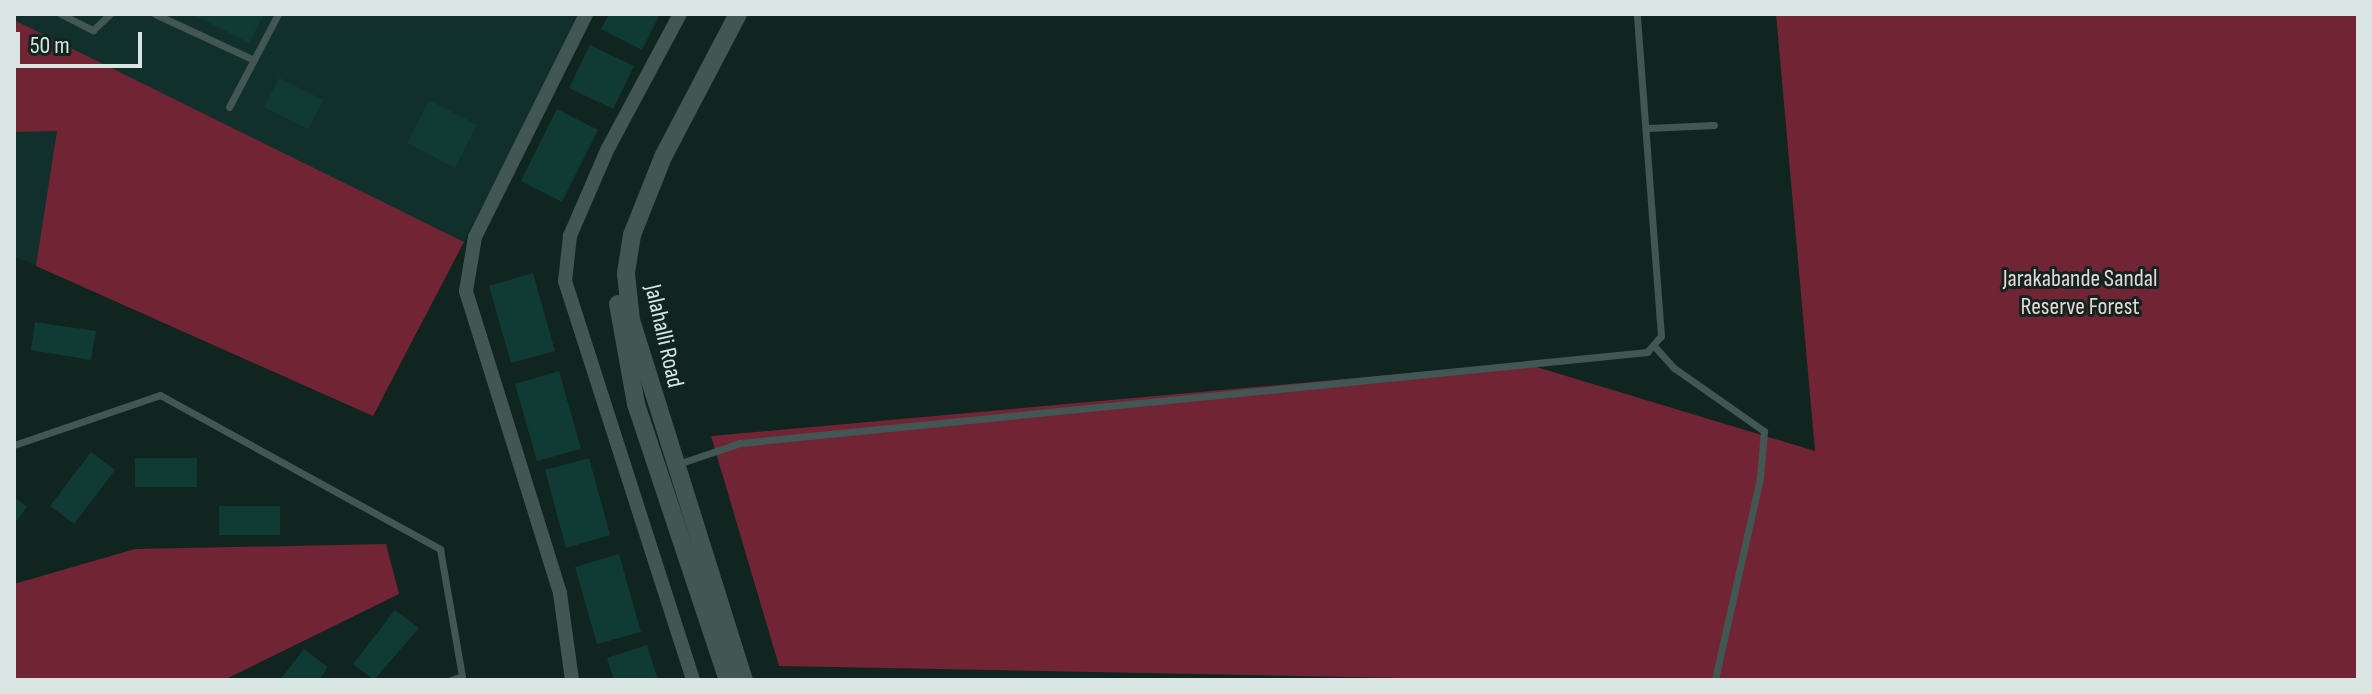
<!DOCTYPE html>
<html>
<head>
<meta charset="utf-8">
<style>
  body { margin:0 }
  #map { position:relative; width:2372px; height:694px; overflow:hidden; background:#102420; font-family:"Sofia Sans Condensed",sans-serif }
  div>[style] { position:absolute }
  .built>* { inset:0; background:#12302b }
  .green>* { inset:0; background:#702434 }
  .building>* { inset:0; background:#0f3b34 }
  .service>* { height:7px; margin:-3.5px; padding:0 3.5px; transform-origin:3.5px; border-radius:3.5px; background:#425753 }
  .minor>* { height:14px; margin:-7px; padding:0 7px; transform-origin:7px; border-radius:7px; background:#425753 }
  .secondary>* { height:18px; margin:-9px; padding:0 9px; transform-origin:9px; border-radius:9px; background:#425753 }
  span { translate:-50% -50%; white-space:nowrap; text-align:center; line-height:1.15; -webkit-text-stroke:6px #102420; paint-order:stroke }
  .park-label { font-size:24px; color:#efd4d6 }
  .street-label { font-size:24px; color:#d9e5e3 }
  .frame { position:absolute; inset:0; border:16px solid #d9e5e3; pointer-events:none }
  .scale { position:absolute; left:16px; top:32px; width:126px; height:36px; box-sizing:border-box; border:4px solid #d9e5e3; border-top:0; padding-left:10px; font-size:24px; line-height:28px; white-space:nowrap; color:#d9e5e3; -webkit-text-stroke:6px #102420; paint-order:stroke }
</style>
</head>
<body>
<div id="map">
  <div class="built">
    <i style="clip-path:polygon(14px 14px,582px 14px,373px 416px,14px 256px)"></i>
  </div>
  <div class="green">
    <i style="clip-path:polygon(1776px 14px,2358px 14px,2358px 680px,1505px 680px,779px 666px,711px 436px,1523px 363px,1815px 451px)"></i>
    <i style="clip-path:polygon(14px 20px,464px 242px,373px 416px,36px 266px,57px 131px,14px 132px)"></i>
    <i style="clip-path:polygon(386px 544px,399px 594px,228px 678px,14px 680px,14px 584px,135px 549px)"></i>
  </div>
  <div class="building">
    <i style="clip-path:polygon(192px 14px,264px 14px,249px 43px)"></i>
    <i style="clip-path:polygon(609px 14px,660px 14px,642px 50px,601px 29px)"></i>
    <i style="clip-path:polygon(590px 45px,634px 66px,613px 109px,569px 88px)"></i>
    <i style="clip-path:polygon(279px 78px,323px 100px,308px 129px,264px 107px)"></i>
    <i style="clip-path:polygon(429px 100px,477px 125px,455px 168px,407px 143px)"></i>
    <i style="clip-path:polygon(557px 109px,598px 130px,562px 202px,521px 181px)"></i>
    <i style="clip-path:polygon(533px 273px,555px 351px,511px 363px,489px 286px)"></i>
    <i style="clip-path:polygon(35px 322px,96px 331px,91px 360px,31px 350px)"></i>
    <i style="clip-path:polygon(559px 371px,581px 449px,537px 461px,515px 384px)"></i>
    <i style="clip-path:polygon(91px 452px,115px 470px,74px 524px,50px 506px)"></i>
    <i style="clip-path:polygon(135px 458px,197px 458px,197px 487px,135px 487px)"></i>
    <i style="clip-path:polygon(589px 458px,610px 535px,566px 548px,545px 470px)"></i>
    <i style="clip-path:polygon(14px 497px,27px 507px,14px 524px)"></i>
    <i style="clip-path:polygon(219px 506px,280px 506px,280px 535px,219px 535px)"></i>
    <i style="clip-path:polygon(619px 554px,641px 632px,597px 644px,575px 567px)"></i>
    <i style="clip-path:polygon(395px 610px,419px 628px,374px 680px,353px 664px)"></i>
    <i style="clip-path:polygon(647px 645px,658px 680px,614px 680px,607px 658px)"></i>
    <i style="clip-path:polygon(304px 649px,328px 667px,319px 680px,280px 680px)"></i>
  </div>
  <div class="service">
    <i style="left:61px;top:14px;width:36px;rotate:27deg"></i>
    <i style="left:93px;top:30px;width:23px;rotate:-43deg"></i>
    <i style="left:155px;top:14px;width:109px;rotate:24.9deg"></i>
    <i style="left:229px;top:107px;width:105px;rotate:-62.2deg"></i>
    <i style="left:1648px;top:128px;width:66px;rotate:-2.6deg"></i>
    <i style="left:1655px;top:347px;width:28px;rotate:48deg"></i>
    <i style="left:1674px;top:368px;width:110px;rotate:35deg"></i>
    <i style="left:1764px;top:431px;width:47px;rotate:94.9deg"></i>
    <i style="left:1760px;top:478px;width:207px;rotate:102.6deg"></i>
    <i style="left:14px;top:445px;width:154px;rotate:-18.9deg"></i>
    <i style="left:160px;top:395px;width:320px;rotate:28.8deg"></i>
    <i style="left:440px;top:549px;width:129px;rotate:80.2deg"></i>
    <i style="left:462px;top:676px;width:12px;rotate:160deg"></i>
    <i style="left:678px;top:464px;width:65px;rotate:-18.7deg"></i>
    <i style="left:740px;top:443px;width:912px;rotate:-5.73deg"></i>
    <i style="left:1647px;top:352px;width:21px;rotate:-49deg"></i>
    <i style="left:1661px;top:336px;width:323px;rotate:-94.3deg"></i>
  </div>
  <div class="minor">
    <i style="left:680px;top:14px;width:152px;rotate:118.2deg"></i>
    <i style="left:608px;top:148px;width:96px;rotate:113.4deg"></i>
    <i style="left:570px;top:236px;width:45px;rotate:96.3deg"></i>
    <i style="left:565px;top:281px;width:419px;rotate:72.2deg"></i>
    <i style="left:572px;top:680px;width:88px;rotate:-97.9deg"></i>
    <i style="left:560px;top:593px;width:316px;rotate:-107.3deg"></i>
    <i style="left:466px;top:291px;width:55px;rotate:-80.5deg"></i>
    <i style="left:475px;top:237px;width:249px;rotate:-63.5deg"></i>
  </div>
  <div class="secondary">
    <i style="left:738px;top:14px;width:161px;rotate:117.7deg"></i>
    <i style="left:663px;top:157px;width:84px;rotate:111.7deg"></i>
    <i style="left:632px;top:235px;width:39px;rotate:99deg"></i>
    <i style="left:626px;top:274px;width:46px;rotate:83.8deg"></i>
    <i style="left:631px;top:320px;width:377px;rotate:72.6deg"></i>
    <i style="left:618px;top:304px;width:102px;rotate:79.8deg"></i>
    <i style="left:636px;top:404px;width:291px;rotate:71.6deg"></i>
  </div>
  <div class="park-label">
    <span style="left:2080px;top:293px">Jarakabande Sandal<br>Reserve Forest</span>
  </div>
  <div class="street-label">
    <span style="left:664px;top:336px;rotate:77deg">Jalahalli Road</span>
  </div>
  <div class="frame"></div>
  <div class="scale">50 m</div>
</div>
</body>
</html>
